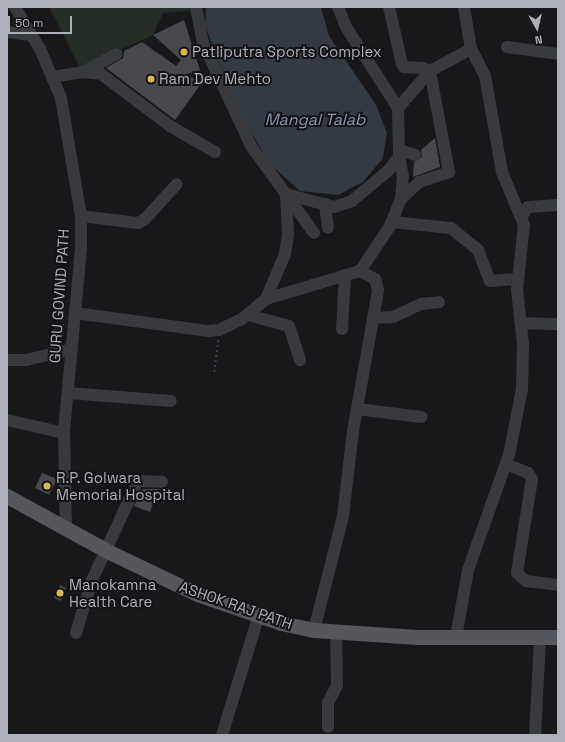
<!DOCTYPE html>
<html>
<head>
<meta charset="utf-8">
<style>
  body { margin:0 }
  #map { position:relative; width:565px; height:742px; overflow:hidden; background:#18181a; font-family:"Space Grotesk",sans-serif }
  div>[style] { position:absolute }
  .green>* { inset:0; background:#242c26 }
  .water>* { inset:0; background:#333a41 }
  .building>* { inset:0; background:#47484c }
  .path>* { height:1.5px; margin-top:-0.75px; transform-origin:0; background:repeating-linear-gradient(90deg,#404145 0 2px,transparent 0 5px) }
  .minor>* { height:12px; margin:-6px; padding:0 6px; transform-origin:6px; border-radius:6px; background:#393a3e }
  .major>* { height:15px; margin:-7.5px; padding:0 7.5px; transform-origin:7.5px; border-radius:7.5px; background:#56575d }
  .dots>* { width:11px; height:11px; translate:-50% -50%; box-sizing:border-box; border:2px solid #131315; border-radius:50% }
  span { translate:-50% -50%; white-space:nowrap; text-align:center; line-height:1.15; -webkit-text-stroke:4px #131315; paint-order:stroke }
  .poi-label { font-size:15px; color:#acafb8 }
  .left { translate:0 -50%; text-align:left }
  .street-label { font-size:15px; color:#acafb8 }
  .water-label { font-size:16px; color:#8799af; font-style:italic }
  .frame { position:absolute; inset:0; border:8px solid #acafb8; pointer-events:none }
  .north { position:absolute; left:517px; top:8px; width:40px; height:40px; -webkit-text-stroke:3px #131315; paint-order:stroke; rotate:172deg; font-size:11px; font-weight:700; line-height:16px; text-align:center; color:#acafb8 }
  .north::after { content:''; display:block; margin:auto; width:14px; height:18px; background:#acafb8; clip-path:polygon(50% 0,100% 100%,50% 72%,0 100%) }
  .scale { position:absolute; left:8px; top:16px; width:64px; height:18px; box-sizing:border-box; border:2px solid #acafb8; border-top:0; padding-left:5px; font-size:12px; line-height:14px; white-space:nowrap; color:#acafb8; -webkit-text-stroke:3px #131315; paint-order:stroke }
</style>
</head>
<body>
<div id="map">
  <div class="green">
    <i style="clip-path:polygon(49px 7px,189px 7px,189px 11px,163px 13px,153px 35px,80px 68px)"></i>
  </div>
  <div class="water">
    <i style="clip-path:polygon(206px 7px,321px 7px,329px 36px,376px 105px,387px 133px,383px 158px,363px 182px,338px 195px,300px 191px,270px 164px,234px 103px,205px 25px)"></i>
  </div>
  <div class="building">
    <i style="clip-path:polygon(184px 20px,200px 70px,187px 74px,201px 84px,175px 120px,106px 68px,123px 58px,124px 51px,142px 42px,176px 66px,181px 60px,153px 35px)"></i>
    <i style="clip-path:polygon(435px 138px,440px 167px,413px 177px,414px 162px,422px 157px,421px 150px)"></i>
    <i style="clip-path:polygon(42px 473px,57px 479px,49px 495px,35px 488px)"></i>
    <i style="clip-path:polygon(143px 489px,159px 489px,150px 512px,134px 506px)"></i>
    <i style="clip-path:polygon(60px 585px,66px 588px,61px 601px,54px 598px)"></i>
  </div>
  <div class="path">
    <i style="left:214px;top:372px;width:32px;rotate:-83deg"></i>
  </div>
  <div class="minor">
    <i style="left:15px;top:7px;width:49px;rotate:59.2deg"></i>
    <i style="left:40px;top:49px;width:53px;rotate:66.8deg"></i>
    <i style="left:61px;top:98px;width:120px;rotate:80.4deg"></i>
    <i style="left:81px;top:216px;width:32px;rotate:90deg"></i>
    <i style="left:81px;top:248px;width:186px;rotate:95.3deg"></i>
    <i style="left:64px;top:433px;width:94px;rotate:88.8deg"></i>
    <i style="left:196px;top:7px;width:37px;rotate:79deg"></i>
    <i style="left:203px;top:43px;width:114px;rotate:65deg"></i>
    <i style="left:251px;top:146px;width:59px;rotate:53.9deg"></i>
    <i style="left:286px;top:194px;width:50px;rotate:15.2deg"></i>
    <i style="left:334px;top:207px;width:19px;rotate:-18deg"></i>
    <i style="left:352px;top:201px;width:48px;rotate:-40deg"></i>
    <i style="left:389px;top:170px;width:17px;rotate:-54deg"></i>
    <i style="left:399px;top:156px;width:48px;rotate:-91.2deg"></i>
    <i style="left:398px;top:108px;width:49px;rotate:-49.1deg"></i>
    <i style="left:430px;top:71px;width:47px;rotate:-28.2deg"></i>
    <i style="left:338px;top:7px;width:22px;rotate:68deg"></i>
    <i style="left:346px;top:27px;width:96px;rotate:57.3deg"></i>
    <i style="left:389px;top:7px;width:58px;rotate:77.2deg"></i>
    <i style="left:402px;top:64px;width:4px;rotate:56deg"></i>
    <i style="left:404px;top:67px;width:19px;rotate:3deg"></i>
    <i style="left:423px;top:68px;width:8px;rotate:23deg"></i>
    <i style="left:7px;top:32px;width:25px;rotate:7deg"></i>
    <i style="left:507px;top:47px;width:51px;rotate:7.8deg"></i>
    <i style="left:83px;top:72px;width:38px;rotate:-28deg"></i>
    <i style="left:52px;top:77px;width:31px;rotate:-9deg"></i>
    <i style="left:83px;top:72px;width:18px;rotate:6deg"></i>
    <i style="left:101px;top:74px;width:86px;rotate:37deg"></i>
    <i style="left:170px;top:126px;width:52px;rotate:30deg"></i>
    <i style="left:399px;top:150px;width:17px;rotate:17deg"></i>
    <i style="left:286px;top:194px;width:48px;rotate:54.3deg"></i>
    <i style="left:401px;top:199px;width:25px;rotate:-43deg"></i>
    <i style="left:419px;top:182px;width:32px;rotate:-18deg"></i>
    <i style="left:449px;top:172px;width:103px;rotate:-100.7deg"></i>
    <i style="left:325px;top:204px;width:24px;rotate:83deg"></i>
    <i style="left:81px;top:216px;width:57px;rotate:7deg"></i>
    <i style="left:138px;top:223px;width:8px;rotate:-30deg"></i>
    <i style="left:145px;top:219px;width:47px;rotate:-47.6deg"></i>
    <i style="left:521px;top:217px;width:12px;rotate:-55deg"></i>
    <i style="left:528px;top:207px;width:30px;rotate:-4deg"></i>
    <i style="left:392px;top:222px;width:59px;rotate:5.8deg"></i>
    <i style="left:451px;top:228px;width:35px;rotate:39deg"></i>
    <i style="left:478px;top:250px;width:33px;rotate:69deg"></i>
    <i style="left:490px;top:281px;width:27px;rotate:-4deg"></i>
    <i style="left:266px;top:299px;width:98px;rotate:-16.6deg"></i>
    <i style="left:360px;top:271px;width:54px;rotate:-56.3deg"></i>
    <i style="left:390px;top:226px;width:29px;rotate:-68deg"></i>
    <i style="left:401px;top:199px;width:22px;rotate:-85deg"></i>
    <i style="left:403px;top:177px;width:21px;rotate:-101deg"></i>
    <i style="left:75px;top:313px;width:135px;rotate:7.7deg"></i>
    <i style="left:209px;top:331px;width:10px;rotate:-6deg"></i>
    <i style="left:219px;top:330px;width:25px;rotate:-26deg"></i>
    <i style="left:242px;top:319px;width:31px;rotate:-40deg"></i>
    <i style="left:266px;top:299px;width:49px;rotate:-67.1deg"></i>
    <i style="left:285px;top:254px;width:20px;rotate:-81deg"></i>
    <i style="left:288px;top:234px;width:40px;rotate:-92.9deg"></i>
    <i style="left:248px;top:315px;width:42px;rotate:15deg"></i>
    <i style="left:289px;top:326px;width:36px;rotate:72deg"></i>
    <i style="left:373px;top:318px;width:20px;rotate:-3deg"></i>
    <i style="left:393px;top:317px;width:31px;rotate:-25deg"></i>
    <i style="left:421px;top:304px;width:18px;rotate:-6deg"></i>
    <i style="left:521px;top:323px;width:37px;rotate:2deg"></i>
    <i style="left:342px;top:329px;width:54px;rotate:-86.8deg"></i>
    <i style="left:7px;top:360px;width:19px"></i>
    <i style="left:26px;top:360px;width:47px;rotate:-13.4deg"></i>
    <i style="left:68px;top:393px;width:103px;rotate:4.4deg"></i>
    <i style="left:357px;top:409px;width:65px;rotate:7deg"></i>
    <i style="left:7px;top:420px;width:58px;rotate:12.8deg"></i>
    <i style="left:506px;top:464px;width:24px;rotate:22deg"></i>
    <i style="left:528px;top:473px;width:7px;rotate:56deg"></i>
    <i style="left:532px;top:479px;width:95px;rotate:99.1deg"></i>
    <i style="left:517px;top:573px;width:12px;rotate:42deg"></i>
    <i style="left:526px;top:581px;width:32px;rotate:7deg"></i>
    <i style="left:314px;top:630px;width:118px;rotate:-75.7deg"></i>
    <i style="left:343px;top:516px;width:86px;rotate:-83.3deg"></i>
    <i style="left:353px;top:431px;width:143px;rotate:-79.9deg"></i>
    <i style="left:378px;top:290px;width:11px;rotate:-105deg"></i>
    <i style="left:375px;top:279px;width:17px;rotate:-152deg"></i>
    <i style="left:76px;top:633px;width:55px;rotate:-73.2deg"></i>
    <i style="left:92px;top:580px;width:109px;rotate:-65.1deg"></i>
    <i style="left:138px;top:481px;width:24px;rotate:2deg"></i>
    <i style="left:456px;top:637px;width:68px;rotate:-79.8deg"></i>
    <i style="left:468px;top:570px;width:122px;rotate:-70.4deg"></i>
    <i style="left:509px;top:455px;width:67px;rotate:-78.9deg"></i>
    <i style="left:522px;top:389px;width:45px;rotate:-88.7deg"></i>
    <i style="left:523px;top:344px;width:54px;rotate:-96.3deg"></i>
    <i style="left:517px;top:290px;width:65px;rotate:-83.9deg"></i>
    <i style="left:524px;top:225px;width:57px;rotate:-112.5deg"></i>
    <i style="left:502px;top:172px;width:97px;rotate:-100deg"></i>
    <i style="left:485px;top:76px;width:30px;rotate:-117deg"></i>
    <i style="left:471px;top:49px;width:43px;rotate:-99.5deg"></i>
    <i style="left:328px;top:727px;width:24px;rotate:-90deg"></i>
    <i style="left:328px;top:703px;width:20px;rotate:-63deg"></i>
    <i style="left:337px;top:685px;width:53px;rotate:-91.1deg"></i>
    <i style="left:222px;top:735px;width:126px;rotate:-72.9deg"></i>
    <i style="left:535px;top:735px;width:97px;rotate:-87deg"></i>
  </div>
  <div class="major">
    <i style="left:7px;top:496px;width:114px;rotate:28.8deg"></i>
    <i style="left:107px;top:551px;width:100px;rotate:25.5deg"></i>
    <i style="left:197px;top:594px;width:89px;rotate:19deg"></i>
    <i style="left:281px;top:623px;width:34px;rotate:12deg"></i>
    <i style="left:314px;top:630px;width:103px;rotate:3.9deg"></i>
    <i style="left:417px;top:637px;width:141px"></i>
  </div>
  <div class="dots">
    <i style="left:184px;top:52px;background:#deb74c"></i>
    <i style="left:151px;top:79px;background:#deb74c"></i>
    <i style="left:47px;top:486px;background:#deb74c"></i>
    <i style="left:60px;top:593px;background:#deb74c"></i>
  </div>
  <div class="poi-label">
    <span class="left" style="left:192px;top:52px">Patliputra Sports Complex</span>
    <span class="left" style="left:159px;top:79px">Ram Dev Mehto</span>
    <span class="left" style="left:56px;top:486px">R.P. Golwara<br>Memorial Hospital</span>
    <span class="left" style="left:69px;top:593px">Manokamna<br>Health Care</span>
  </div>
  <div class="street-label">
    <span style="left:59px;top:296px;rotate:-86deg">GURU GOVIND PATH</span>
    <span style="left:236px;top:605px;rotate:19deg">ASHOK RAJ PATH</span>
  </div>
  <div class="water-label">
    <span style="left:315px;top:120px">Mangal Talab</span>
  </div>
  <div class="frame"></div>
  <div class="north">N</div>
  <div class="scale">50 m</div>
</div>
</body>
</html>
